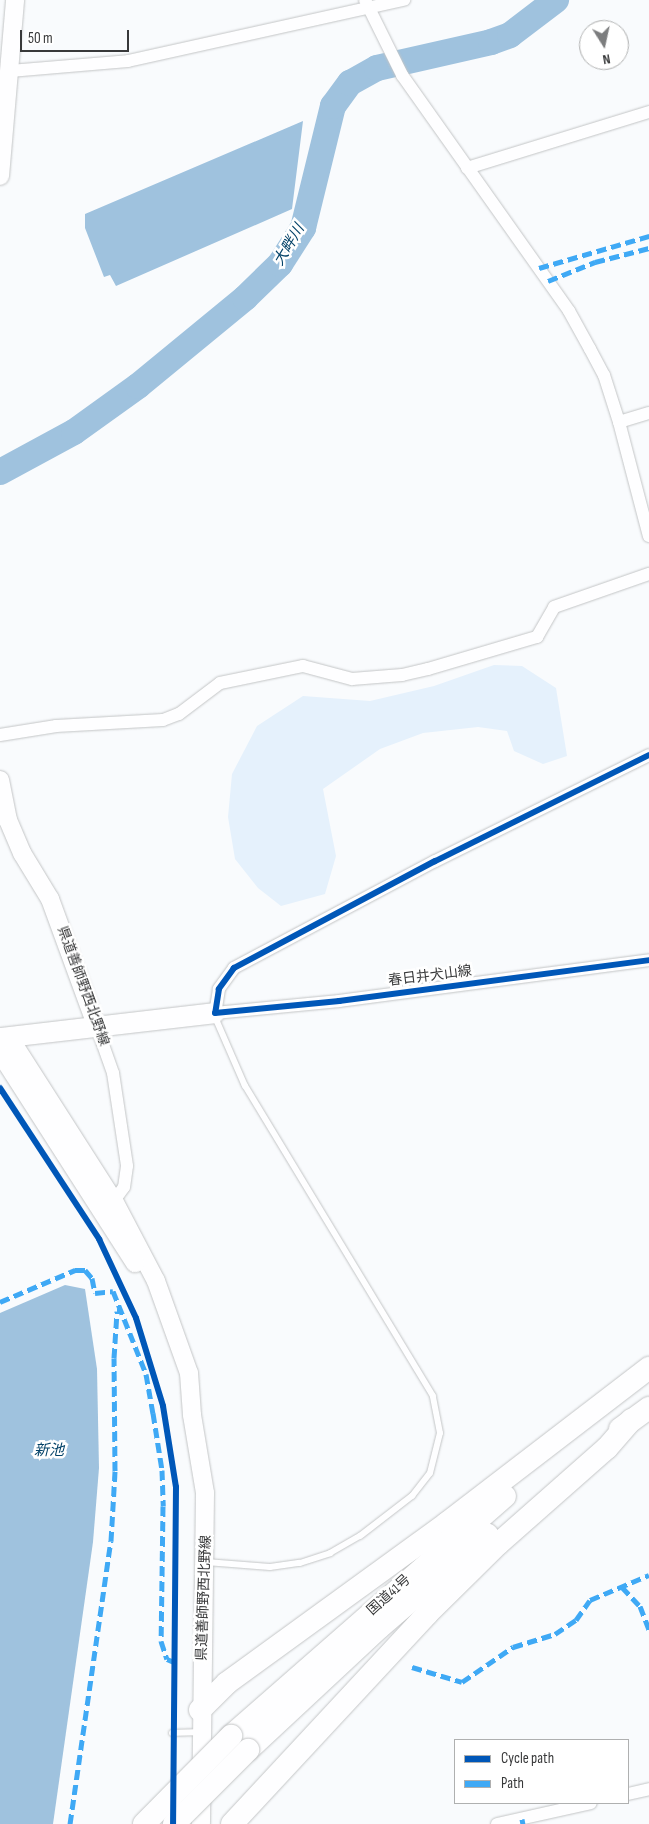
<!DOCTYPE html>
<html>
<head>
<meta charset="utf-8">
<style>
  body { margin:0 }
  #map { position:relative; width:649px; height:1824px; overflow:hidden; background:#f9fbfd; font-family:"Sofia Sans Condensed","Noto Sans JP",sans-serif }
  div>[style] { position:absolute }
  .green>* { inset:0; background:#e5f1fc }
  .water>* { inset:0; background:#9fc2de }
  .river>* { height:26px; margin:-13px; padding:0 13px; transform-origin:13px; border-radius:13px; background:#9fc2de }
  .roads { filter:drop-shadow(0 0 1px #c3c5c6) drop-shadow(0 0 1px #c3c5c6) }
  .lane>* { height:6px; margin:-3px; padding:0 3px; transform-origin:3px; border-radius:3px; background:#fefeff }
  .street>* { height:12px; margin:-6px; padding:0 6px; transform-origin:6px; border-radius:6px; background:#fefeff }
  .secondary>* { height:18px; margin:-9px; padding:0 9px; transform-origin:9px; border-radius:9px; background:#fefeff }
  .primary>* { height:20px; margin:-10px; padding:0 10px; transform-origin:10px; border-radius:10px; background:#fefeff }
  .highway>* { height:22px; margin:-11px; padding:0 11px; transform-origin:11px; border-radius:11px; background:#fefeff }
  .bridges { filter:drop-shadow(0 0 1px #c3c5c6) drop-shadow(0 0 1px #c3c5c6) }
  .highway-bridge>* { height:22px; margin:-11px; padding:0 11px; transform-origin:11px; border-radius:11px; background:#fefeff }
  .quiet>* { height:5px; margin-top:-2.5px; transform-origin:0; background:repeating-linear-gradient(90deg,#3fa9f5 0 10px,transparent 0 15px) }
  .cycleway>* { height:6px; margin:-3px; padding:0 3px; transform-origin:3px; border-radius:3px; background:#0057b8 }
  span { translate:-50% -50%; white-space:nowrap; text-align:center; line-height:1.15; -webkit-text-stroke:5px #fff; paint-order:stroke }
  .street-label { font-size:14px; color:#38393a }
  .water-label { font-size:15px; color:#034268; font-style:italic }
  .legend { position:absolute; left:454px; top:1739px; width:175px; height:65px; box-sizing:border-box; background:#fff; border:1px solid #afb0b0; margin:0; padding:6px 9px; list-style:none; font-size:15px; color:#38393a }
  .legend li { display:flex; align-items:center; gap:10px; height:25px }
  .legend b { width:25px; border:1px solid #afb0b0 }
  .north { position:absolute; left:579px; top:20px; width:50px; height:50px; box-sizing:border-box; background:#fff; border:1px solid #afb0b0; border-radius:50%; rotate:170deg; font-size:14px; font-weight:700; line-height:20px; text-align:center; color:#38393a }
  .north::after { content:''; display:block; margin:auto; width:18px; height:22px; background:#7c7d7e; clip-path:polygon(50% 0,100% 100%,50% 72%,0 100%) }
  .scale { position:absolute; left:20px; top:30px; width:109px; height:22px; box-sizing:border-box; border:2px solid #38393a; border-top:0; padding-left:6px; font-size:15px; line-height:18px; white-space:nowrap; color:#38393a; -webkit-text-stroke:4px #fff; paint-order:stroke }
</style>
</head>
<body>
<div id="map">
  <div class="green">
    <i style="clip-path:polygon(494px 665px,522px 666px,556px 688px,567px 756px,543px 764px,514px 751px,507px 731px,478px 727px,423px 733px,380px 749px,323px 789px,336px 856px,325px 894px,281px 906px,258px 888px,235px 859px,228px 817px,232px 774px,257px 726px,303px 696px,370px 701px,434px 686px)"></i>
  </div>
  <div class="water">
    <i style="clip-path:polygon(303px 121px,292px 209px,116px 286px,110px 275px,104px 277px,85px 228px,85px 214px)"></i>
    <i style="clip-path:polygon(65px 1285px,85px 1289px,97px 1369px,99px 1468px,93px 1542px,53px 1824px,0 1824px,0 1313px)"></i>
  </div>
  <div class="river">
    <i style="left:0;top:472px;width:84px;rotate:-28.4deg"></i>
    <i style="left:74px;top:432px;width:79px;rotate:-35.7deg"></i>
    <i style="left:138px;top:386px;width:139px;rotate:-39.4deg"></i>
    <i style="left:245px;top:298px;width:49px;rotate:-44.2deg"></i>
    <i style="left:280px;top:264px;width:43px;rotate:-57.4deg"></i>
    <i style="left:303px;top:228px;width:126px;rotate:-76.2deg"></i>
    <i style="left:333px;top:106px;width:29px;rotate:-54deg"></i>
    <i style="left:350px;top:83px;width:31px;rotate:-29deg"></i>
    <i style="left:377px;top:68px;width:117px;rotate:-12.8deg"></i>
    <i style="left:491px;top:42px;width:20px;rotate:-20deg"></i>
    <i style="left:510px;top:35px;width:58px;rotate:-37.3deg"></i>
  </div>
  <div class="roads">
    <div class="lane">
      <i style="left:206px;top:1562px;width:64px;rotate:4.5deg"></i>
      <i style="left:270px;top:1567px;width:30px;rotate:-8deg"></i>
      <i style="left:300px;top:1563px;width:32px;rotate:-18deg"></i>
      <i style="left:330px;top:1553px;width:34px;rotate:-30deg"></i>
      <i style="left:360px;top:1536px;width:66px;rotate:-37.6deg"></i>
      <i style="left:412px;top:1496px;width:29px;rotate:-52deg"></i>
      <i style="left:430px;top:1473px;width:41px;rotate:-76deg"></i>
      <i style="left:440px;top:1433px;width:38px;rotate:-101deg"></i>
      <i style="left:433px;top:1396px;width:363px;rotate:-121.2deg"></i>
      <i style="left:245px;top:1086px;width:75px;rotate:-113.5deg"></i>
      <i style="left:172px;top:1733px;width:28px;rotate:-2deg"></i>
    </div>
    <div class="street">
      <i style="left:365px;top:0;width:84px;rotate:63.7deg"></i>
      <i style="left:402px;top:75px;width:289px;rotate:54.7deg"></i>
      <i style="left:569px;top:311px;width:43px;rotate:61.1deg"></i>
      <i style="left:590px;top:349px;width:30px;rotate:62deg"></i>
      <i style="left:604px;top:375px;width:49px;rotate:72.3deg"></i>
      <i style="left:619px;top:422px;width:118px;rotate:75.3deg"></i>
      <i style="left:10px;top:71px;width:118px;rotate:-4.8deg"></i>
      <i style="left:128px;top:61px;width:283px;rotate:-12.5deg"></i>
      <i style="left:467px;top:168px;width:190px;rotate:-17.1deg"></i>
      <i style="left:619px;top:422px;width:31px;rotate:-17deg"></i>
      <i style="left:0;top:735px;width:57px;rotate:-9.1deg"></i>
      <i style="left:56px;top:726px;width:107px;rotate:-3.2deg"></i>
      <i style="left:163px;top:720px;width:17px;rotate:-21deg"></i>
      <i style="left:179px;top:714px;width:51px;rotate:-37.1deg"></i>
      <i style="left:220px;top:683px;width:85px;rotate:-11.6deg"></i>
      <i style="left:303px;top:666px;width:51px;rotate:14.9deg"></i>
      <i style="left:352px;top:679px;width:50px;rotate:-4.6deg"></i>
      <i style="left:402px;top:675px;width:27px;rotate:-13deg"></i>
      <i style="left:428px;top:669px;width:114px;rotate:-16.4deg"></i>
      <i style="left:537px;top:637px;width:34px;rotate:-60deg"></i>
      <i style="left:554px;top:607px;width:101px;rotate:-19.2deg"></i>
      <i style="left:649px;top:755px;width:239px;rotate:153.6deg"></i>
      <i style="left:435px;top:861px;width:228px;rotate:152deg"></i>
      <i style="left:234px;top:968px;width:26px;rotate:126deg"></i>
      <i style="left:219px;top:989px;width:24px;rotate:99deg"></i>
      <i style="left:215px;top:1013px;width:125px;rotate:-5.5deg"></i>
      <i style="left:339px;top:1001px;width:313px;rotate:-7.5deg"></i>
      <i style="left:96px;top:1025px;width:51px;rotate:70.5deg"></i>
      <i style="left:113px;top:1073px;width:94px;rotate:81.4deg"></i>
      <i style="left:127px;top:1166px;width:21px;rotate:98deg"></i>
      <i style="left:124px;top:1187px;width:17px;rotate:126deg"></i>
      <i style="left:628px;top:1794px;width:22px;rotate:-13deg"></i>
      <i style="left:497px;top:1824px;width:96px;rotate:-12.6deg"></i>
    </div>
    <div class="secondary">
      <i style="left:0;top:176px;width:177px;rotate:-85.1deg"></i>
      <i style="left:0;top:780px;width:41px;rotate:78.7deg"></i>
      <i style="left:8px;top:820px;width:36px;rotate:67deg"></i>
      <i style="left:22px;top:853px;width:54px;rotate:58.7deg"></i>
      <i style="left:50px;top:899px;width:134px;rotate:69.9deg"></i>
      <i style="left:9px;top:1037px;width:195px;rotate:57.4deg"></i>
      <i style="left:114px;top:1201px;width:90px;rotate:62.3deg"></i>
      <i style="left:156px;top:1281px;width:98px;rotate:70.3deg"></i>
      <i style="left:189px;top:1373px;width:42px;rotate:85.9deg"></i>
      <i style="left:192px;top:1415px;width:79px;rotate:80.5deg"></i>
      <i style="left:205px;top:1493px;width:331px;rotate:90.7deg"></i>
      <i style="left:0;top:1053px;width:250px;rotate:57.3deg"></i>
    </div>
    <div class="primary">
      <i style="left:0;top:1038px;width:216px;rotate:-6.6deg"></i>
    </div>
    <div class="highway">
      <i style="left:620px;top:1429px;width:36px;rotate:-36deg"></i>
      <i style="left:200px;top:1710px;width:38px;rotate:-45deg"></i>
      <i style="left:227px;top:1683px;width:272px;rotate:-36deg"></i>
      <i style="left:447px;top:1523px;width:255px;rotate:-37.5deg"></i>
      <i style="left:231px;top:1736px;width:364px;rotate:-41.2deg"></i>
      <i style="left:248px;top:1750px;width:179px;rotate:-43deg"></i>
      <i style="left:379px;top:1628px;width:143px;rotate:-40.7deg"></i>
      <i style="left:232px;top:1824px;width:287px;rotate:-47.1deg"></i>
      <i style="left:427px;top:1614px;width:100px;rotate:-44.6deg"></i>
      <i style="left:498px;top:1544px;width:145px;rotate:-41.4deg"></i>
      <i style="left:607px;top:1448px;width:37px;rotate:-49deg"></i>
    </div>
  </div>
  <div class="bridges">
    <div class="highway-bridge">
      <i style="left:144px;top:1824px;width:124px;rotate:-45.3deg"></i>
      <i style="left:174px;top:1824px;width:105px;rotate:-45deg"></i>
    </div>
  </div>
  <div class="quiet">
    <i style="left:539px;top:268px;width:115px;rotate:-16.2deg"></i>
    <i style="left:548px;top:281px;width:51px;rotate:-22deg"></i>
    <i style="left:595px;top:262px;width:56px;rotate:-14.5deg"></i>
    <i style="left:0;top:1302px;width:82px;rotate:-23.1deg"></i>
    <i style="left:75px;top:1270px;width:10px"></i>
    <i style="left:85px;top:1270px;width:11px;rotate:49deg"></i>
    <i style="left:92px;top:1278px;width:15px;rotate:79deg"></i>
    <i style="left:95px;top:1293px;width:18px;rotate:-6deg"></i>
    <i style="left:113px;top:1291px;width:89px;rotate:68.3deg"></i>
    <i style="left:146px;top:1374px;width:40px;rotate:80deg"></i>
    <i style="left:153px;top:1413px;width:58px;rotate:81deg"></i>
    <i style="left:162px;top:1470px;width:36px;rotate:88deg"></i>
    <i style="left:163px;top:1506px;width:135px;rotate:90.8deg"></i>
    <i style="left:161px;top:1641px;width:19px;rotate:72deg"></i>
    <i style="left:167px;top:1659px;width:8px;rotate:23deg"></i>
    <i style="left:622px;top:1587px;width:26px;rotate:47deg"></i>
    <i style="left:640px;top:1606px;width:26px;rotate:69deg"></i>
    <i style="left:412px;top:1667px;width:52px;rotate:16.7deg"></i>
    <i style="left:462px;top:1682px;width:62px;rotate:-34.5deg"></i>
    <i style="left:513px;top:1647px;width:44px;rotate:-17.2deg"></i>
    <i style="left:555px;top:1634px;width:25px;rotate:-34deg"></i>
    <i style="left:576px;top:1620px;width:24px;rotate:-55deg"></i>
    <i style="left:590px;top:1600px;width:64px;rotate:-23deg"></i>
    <i style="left:522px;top:1819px;width:5px;rotate:79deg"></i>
    <i style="left:70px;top:1824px;width:286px;rotate:-81.8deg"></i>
    <i style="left:111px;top:1541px;width:70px;rotate:-86.7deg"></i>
    <i style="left:115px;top:1471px;width:113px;rotate:-90.5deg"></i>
    <i style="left:114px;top:1358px;width:47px;rotate:-86.3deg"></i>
    <i style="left:117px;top:1311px;width:4px;rotate:-14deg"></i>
  </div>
  <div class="cycleway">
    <i style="left:649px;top:755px;width:239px;rotate:153.6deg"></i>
    <i style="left:435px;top:861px;width:228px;rotate:152deg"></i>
    <i style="left:234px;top:968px;width:26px;rotate:126deg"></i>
    <i style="left:219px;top:989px;width:24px;rotate:99deg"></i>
    <i style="left:215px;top:1013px;width:125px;rotate:-5.5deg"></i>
    <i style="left:339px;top:1001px;width:313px;rotate:-7.5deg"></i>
    <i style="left:0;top:1088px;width:181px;rotate:56.7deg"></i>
    <i style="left:99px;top:1239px;width:87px;rotate:64.9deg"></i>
    <i style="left:136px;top:1318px;width:92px;rotate:72.9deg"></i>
    <i style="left:163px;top:1406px;width:82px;rotate:80.9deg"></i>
    <i style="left:176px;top:1487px;width:337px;rotate:90.5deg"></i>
  </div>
  <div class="street-label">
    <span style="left:430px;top:976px;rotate:-7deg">春日井犬山線</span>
    <span style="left:83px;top:986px;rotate:70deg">県道善師野西北野線</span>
    <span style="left:389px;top:1595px;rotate:-42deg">国道41号</span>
    <span style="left:204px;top:1598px;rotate:-88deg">県道善師野西北野線</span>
  </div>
  <div class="water-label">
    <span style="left:289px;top:245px;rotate:-59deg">大畔川</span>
    <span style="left:49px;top:1451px">新池</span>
  </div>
  <ul class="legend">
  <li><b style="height:6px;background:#0057b8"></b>Cycle path</li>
  <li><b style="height:6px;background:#3fa9f5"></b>Path</li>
  </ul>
  <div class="north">N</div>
  <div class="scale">50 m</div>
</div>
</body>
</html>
